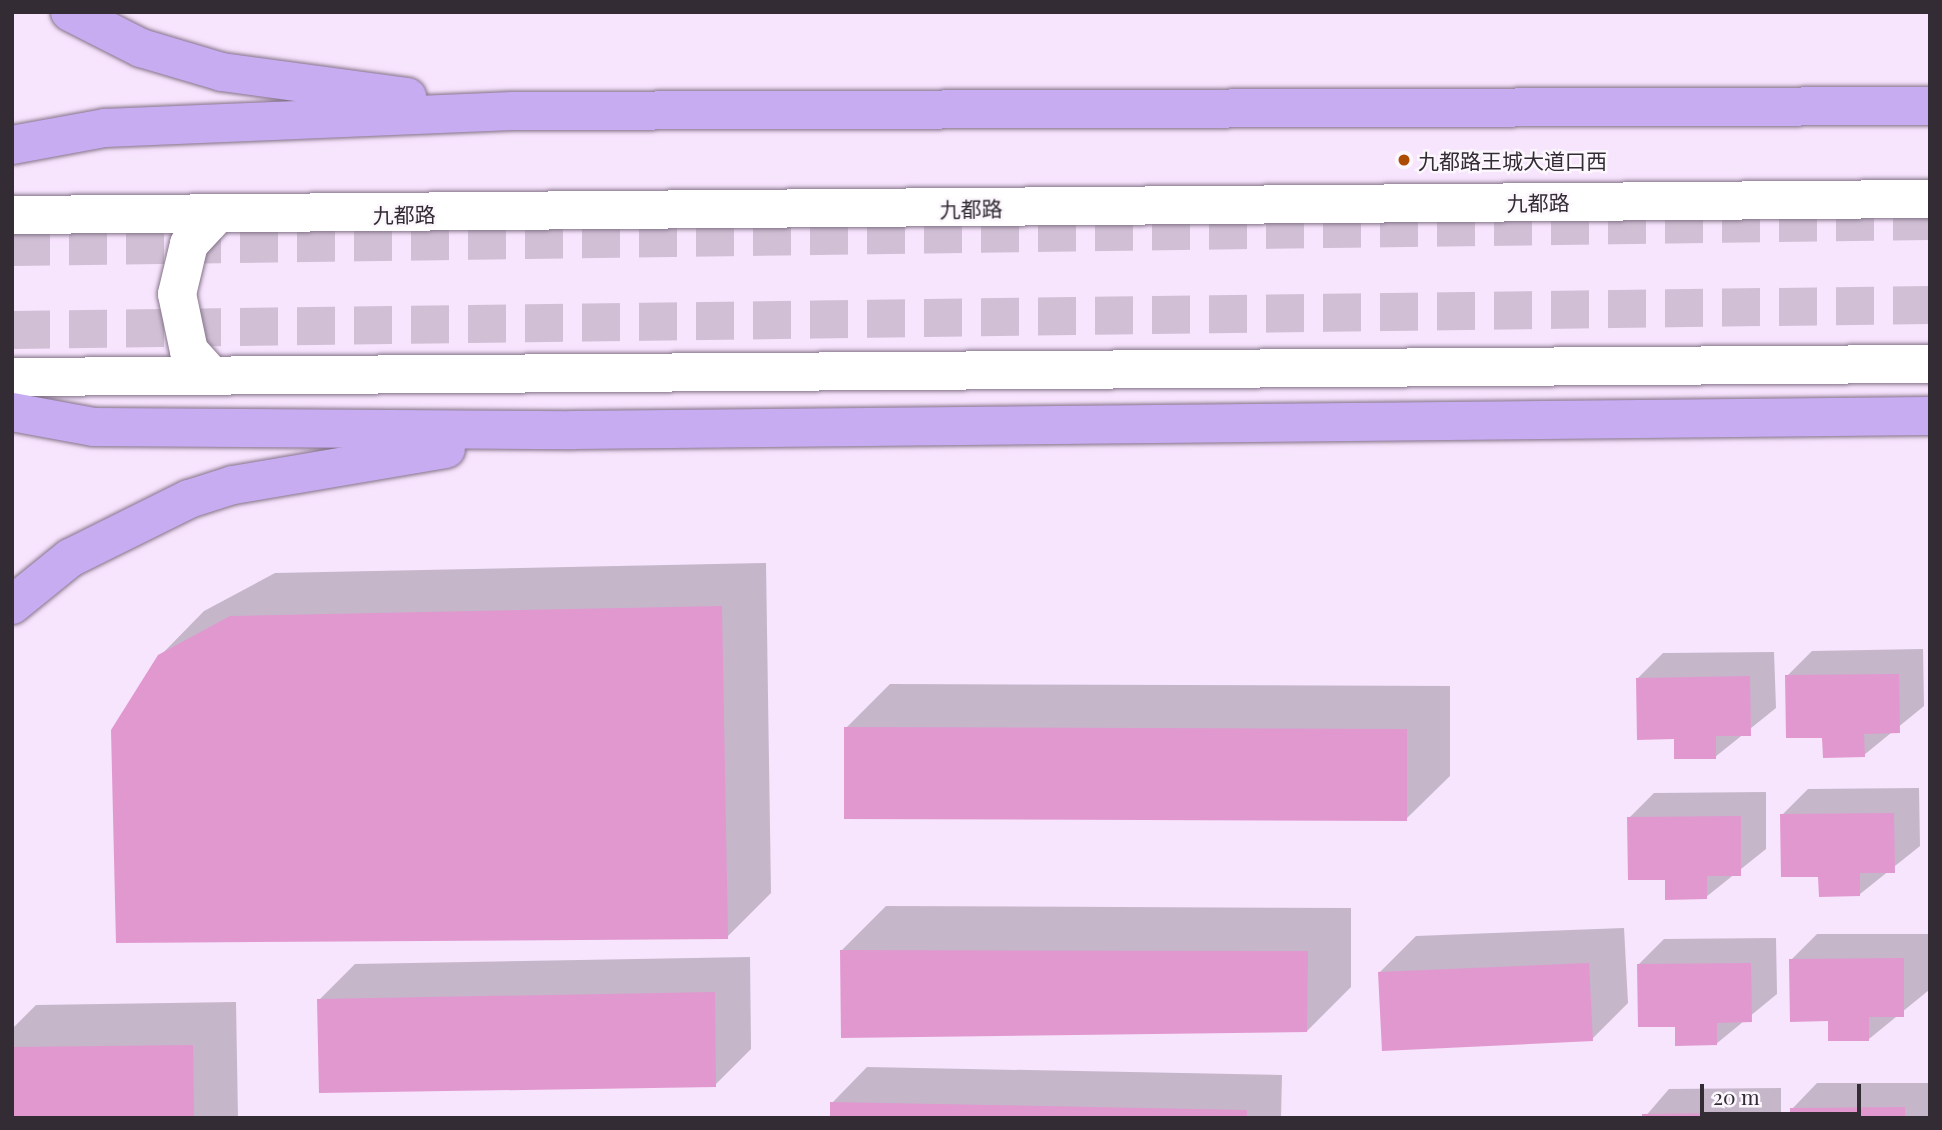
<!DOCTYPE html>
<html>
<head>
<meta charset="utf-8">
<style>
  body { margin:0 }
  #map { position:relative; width:1942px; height:1130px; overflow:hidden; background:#f7e4fd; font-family:"Playfair Display","Noto Sans SC",serif }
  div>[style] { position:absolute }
  .shadow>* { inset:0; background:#0003 }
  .building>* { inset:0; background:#e198cf }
  .primary-tunnel>* { height:38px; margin-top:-19px; transform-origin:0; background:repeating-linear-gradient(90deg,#d0bfd5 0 38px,transparent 0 57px) }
  .roads { filter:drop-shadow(0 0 2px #837288) drop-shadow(0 0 2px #837288) }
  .secondary>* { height:38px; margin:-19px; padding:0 19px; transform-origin:19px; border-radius:19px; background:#fff }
  .primary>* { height:38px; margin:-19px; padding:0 19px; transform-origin:19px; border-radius:19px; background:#c7acf2 }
  .dots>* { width:19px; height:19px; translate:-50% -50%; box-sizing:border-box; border:4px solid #fbf7fc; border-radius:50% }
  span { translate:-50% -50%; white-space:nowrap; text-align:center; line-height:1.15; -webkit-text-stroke:5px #fbf7fc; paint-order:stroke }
  .poi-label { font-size:21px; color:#332c35 }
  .left { translate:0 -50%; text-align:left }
  .street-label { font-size:21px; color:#332c35 }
  .frame { position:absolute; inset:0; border:14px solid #332c35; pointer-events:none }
  .scale { position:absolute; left:1700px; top:1084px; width:161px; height:32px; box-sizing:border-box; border:4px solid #332c35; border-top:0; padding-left:9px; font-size:21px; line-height:24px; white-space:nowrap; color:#332c35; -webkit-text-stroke:5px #fbf7fc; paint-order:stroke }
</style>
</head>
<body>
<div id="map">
  <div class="shadow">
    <i style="clip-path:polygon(766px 563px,771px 893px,727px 937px,160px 656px,204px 611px,275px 573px)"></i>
    <i style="clip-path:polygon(1923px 649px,1924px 706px,1864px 755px,1824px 736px,1787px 676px,1812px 651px)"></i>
    <i style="clip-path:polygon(1774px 652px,1776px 708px,1715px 757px,1676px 738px,1638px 678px,1663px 653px)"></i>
    <i style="clip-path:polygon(890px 684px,1450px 686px,1450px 776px,1406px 819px,846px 728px)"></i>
    <i style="clip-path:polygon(1919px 788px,1920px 846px,1860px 894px,1820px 875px,1782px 815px,1808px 789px)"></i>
    <i style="clip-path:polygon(1766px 792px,1766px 849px,1706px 897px,1667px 879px,1629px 818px,1654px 793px)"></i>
    <i style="clip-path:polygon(886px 906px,1351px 908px,1351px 987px,1307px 1031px,842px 950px)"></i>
    <i style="clip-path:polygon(1624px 928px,1628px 1003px,1592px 1039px,1380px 972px,1416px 936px)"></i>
    <i style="clip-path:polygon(1817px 934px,1929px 934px,1929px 990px,1869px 1039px,1830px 1020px,1791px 960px)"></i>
    <i style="clip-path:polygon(1776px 938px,1777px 994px,1716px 1044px,1677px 1025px,1639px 964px,1664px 939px)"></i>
    <i style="clip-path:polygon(750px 957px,751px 1049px,715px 1085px,319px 1000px,355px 964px)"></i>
    <i style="clip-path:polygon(236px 1002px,238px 1118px,12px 1118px,12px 1029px,36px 1005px)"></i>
    <i style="clip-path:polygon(867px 1067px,1282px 1075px,1281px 1118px,831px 1118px,832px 1103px)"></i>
    <i style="clip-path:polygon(1817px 1083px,1929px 1083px,1930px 1118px,1792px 1118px,1792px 1109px)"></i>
    <i style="clip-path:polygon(1781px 1088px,1781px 1118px,1644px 1118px,1669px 1089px)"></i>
  </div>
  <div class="building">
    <i style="clip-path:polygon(722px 606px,728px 939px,116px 943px,111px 730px,158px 655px,230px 616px)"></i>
    <i style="clip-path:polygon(1899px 674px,1900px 733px,1864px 734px,1865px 757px,1823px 758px,1822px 738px,1786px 738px,1785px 675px)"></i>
    <i style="clip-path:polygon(1750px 676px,1751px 736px,1716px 736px,1716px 759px,1674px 759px,1674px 739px,1637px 740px,1636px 678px)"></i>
    <i style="clip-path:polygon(844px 727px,1407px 729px,1407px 821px,844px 819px)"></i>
    <i style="clip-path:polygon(1894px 813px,1895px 873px,1860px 873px,1860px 896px,1819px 897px,1818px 877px,1781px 877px,1780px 814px)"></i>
    <i style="clip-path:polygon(1741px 816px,1741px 876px,1707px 876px,1707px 899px,1665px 900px,1665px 880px,1628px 880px,1627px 817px)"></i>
    <i style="clip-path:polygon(840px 950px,1308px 951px,1307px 1032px,841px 1038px)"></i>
    <i style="clip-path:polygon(1904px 958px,1904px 1017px,1869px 1017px,1869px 1041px,1828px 1041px,1828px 1021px,1790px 1022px,1789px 959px)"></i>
    <i style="clip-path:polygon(1589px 963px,1593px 1041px,1382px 1051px,1378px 972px)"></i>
    <i style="clip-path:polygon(1751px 963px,1752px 1022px,1717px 1023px,1717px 1045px,1675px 1046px,1675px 1027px,1638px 1027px,1637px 964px)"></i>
    <i style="clip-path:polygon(715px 992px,716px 1087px,319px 1093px,317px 999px)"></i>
    <i style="clip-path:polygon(193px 1045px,194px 1118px,12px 1118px,12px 1047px)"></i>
    <i style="clip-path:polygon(830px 1102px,1247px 1110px,1247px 1118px,830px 1118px)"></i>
    <i style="clip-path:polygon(1905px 1107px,1905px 1118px,1790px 1118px,1790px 1108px)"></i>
    <i style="clip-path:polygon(1756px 1113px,1756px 1118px,1642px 1118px,1642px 1114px)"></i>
  </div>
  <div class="primary-tunnel">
    <i style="left:12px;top:247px;width:1918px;rotate:-0.78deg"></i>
    <i style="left:12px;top:330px;width:1918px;rotate:-0.75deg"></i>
  </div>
  <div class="roads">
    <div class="secondary">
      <i style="left:12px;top:215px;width:1918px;rotate:-0.48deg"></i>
      <i style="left:209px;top:373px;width:30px;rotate:-132deg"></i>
      <i style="left:189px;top:351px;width:58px;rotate:-101.9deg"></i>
      <i style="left:177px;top:294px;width:51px;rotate:-76.5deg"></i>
      <i style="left:189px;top:244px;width:40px;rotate:-47deg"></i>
      <i style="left:12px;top:377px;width:1918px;rotate:-0.39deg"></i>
    </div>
    <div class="primary">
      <i style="left:70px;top:12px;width:80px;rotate:26.9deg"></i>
      <i style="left:141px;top:48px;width:84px;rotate:16.5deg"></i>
      <i style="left:222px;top:72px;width:187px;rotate:7.7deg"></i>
      <i style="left:12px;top:145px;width:95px;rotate:-10.4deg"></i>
      <i style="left:105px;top:128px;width:408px;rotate:-2.4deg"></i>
      <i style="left:513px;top:111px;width:1417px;rotate:-0.2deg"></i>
      <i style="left:12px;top:412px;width:83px;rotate:10.4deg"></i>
      <i style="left:94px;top:427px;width:479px;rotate:0.4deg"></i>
      <i style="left:573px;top:430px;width:1357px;rotate:-0.59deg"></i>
      <i style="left:12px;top:605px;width:75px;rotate:-39deg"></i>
      <i style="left:70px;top:558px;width:133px;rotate:-26.4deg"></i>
      <i style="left:189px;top:499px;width:46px;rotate:-17.7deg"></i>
      <i style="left:233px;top:485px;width:216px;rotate:-9.6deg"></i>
    </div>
  </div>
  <div class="dots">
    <i style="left:1404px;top:160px;background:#ad4d02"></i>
  </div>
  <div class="poi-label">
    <span class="left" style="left:1418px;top:160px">九都路王城大道口西</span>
  </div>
  <div class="street-label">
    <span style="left:1538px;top:202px;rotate:-1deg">九都路</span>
    <span style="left:971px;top:208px;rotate:-1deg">九都路</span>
    <span style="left:404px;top:214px;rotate:-1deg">九都路</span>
  </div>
  <div class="frame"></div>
  <div class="scale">20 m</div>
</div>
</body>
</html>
